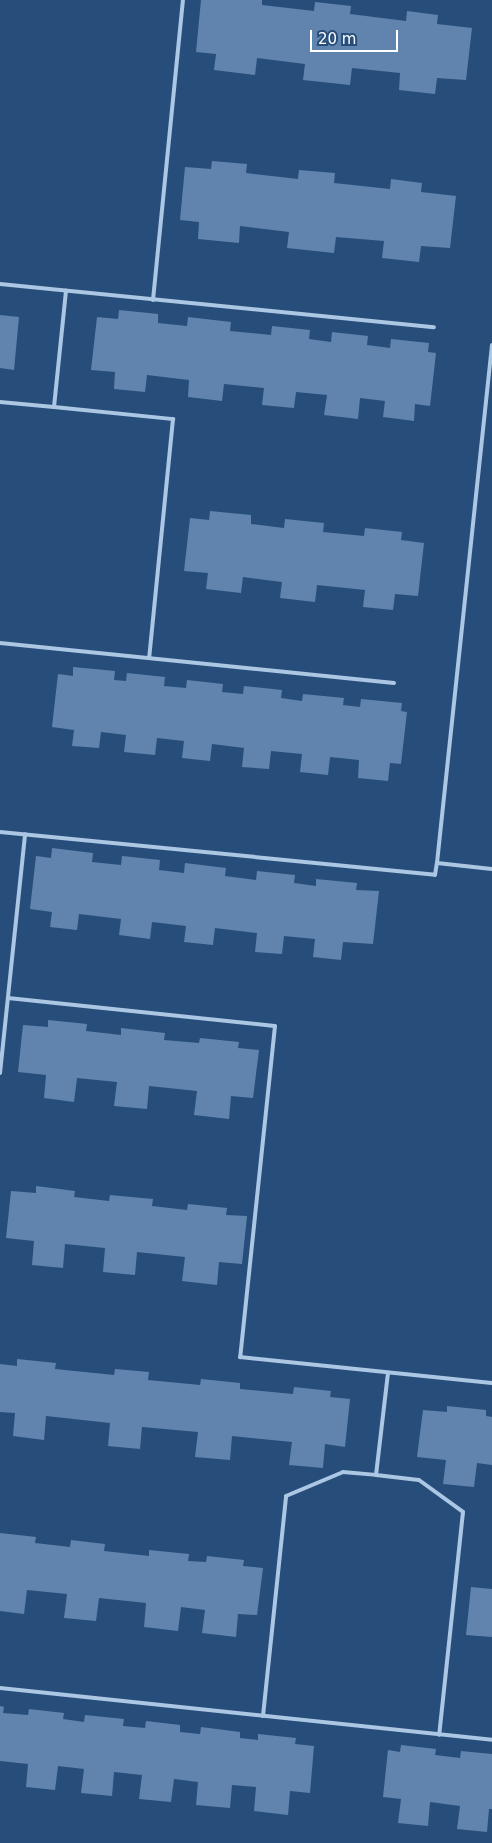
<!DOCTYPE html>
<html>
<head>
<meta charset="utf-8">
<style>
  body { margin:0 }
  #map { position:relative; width:492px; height:1843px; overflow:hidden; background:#274e7b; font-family:"DejaVu Sans",sans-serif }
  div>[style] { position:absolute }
  .building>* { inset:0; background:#6084ad }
  .lane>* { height:4px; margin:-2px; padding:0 2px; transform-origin:2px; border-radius:2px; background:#acc7e4 }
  span { translate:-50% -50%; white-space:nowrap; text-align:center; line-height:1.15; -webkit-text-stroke:5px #274e7b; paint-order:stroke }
  .scale { position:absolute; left:310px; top:30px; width:88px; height:22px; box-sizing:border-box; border:2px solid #fff; border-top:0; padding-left:6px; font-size:15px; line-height:18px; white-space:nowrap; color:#fff; -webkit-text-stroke:4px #274e7b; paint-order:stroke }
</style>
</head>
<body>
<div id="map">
  <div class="building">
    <i style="clip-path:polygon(201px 0,262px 0,262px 5px,314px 11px,315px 2px,351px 6px,350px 14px,406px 21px,407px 11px,438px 15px,437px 24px,472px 28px,466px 80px,437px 78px,435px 94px,399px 90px,400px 73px,352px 68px,350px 85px,303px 80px,305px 64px,257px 58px,255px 75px,214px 70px,216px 54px,196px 52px)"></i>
    <i style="clip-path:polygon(212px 161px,247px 164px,246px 173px,298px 179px,299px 170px,335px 173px,334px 183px,390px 189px,391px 179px,422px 183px,421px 192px,456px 196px,450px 248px,421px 246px,419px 262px,382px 258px,384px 241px,336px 237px,334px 253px,287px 248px,289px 232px,240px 226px,239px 243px,198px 239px,199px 222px,180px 220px,185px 167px,211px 169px)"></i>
    <i style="clip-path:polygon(119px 310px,158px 314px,158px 323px,187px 326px,188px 317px,231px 322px,230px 331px,271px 335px,272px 326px,310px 330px,309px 339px,331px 342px,332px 332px,368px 336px,367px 345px,390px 348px,391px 339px,429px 343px,428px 352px,436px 353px,430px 406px,415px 404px,414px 421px,383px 417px,385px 401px,360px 398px,358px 419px,324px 415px,327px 395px,296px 392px,294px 408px,262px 405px,264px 388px,224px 384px,222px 401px,188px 397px,189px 380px,147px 375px,145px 392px,114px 389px,115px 372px,91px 370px,97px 317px,118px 319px)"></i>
    <i style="clip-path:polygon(0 315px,19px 317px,14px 370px,0 368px)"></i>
    <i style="clip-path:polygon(210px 511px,251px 515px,251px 524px,284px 528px,285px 519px,324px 523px,323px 532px,364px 536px,365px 528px,402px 532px,401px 540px,424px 543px,418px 596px,395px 594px,393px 610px,363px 607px,365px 590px,317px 585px,315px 602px,280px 598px,282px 582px,243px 577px,241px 593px,206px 589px,208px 573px,184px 571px,190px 518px,209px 520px)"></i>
    <i style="clip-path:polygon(73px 667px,115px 671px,114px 680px,126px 681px,127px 673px,165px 677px,164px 686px,186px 688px,187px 680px,223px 684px,222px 692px,243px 694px,244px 686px,282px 690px,281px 698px,302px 701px,303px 694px,344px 698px,343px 705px,360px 707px,361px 699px,402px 703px,401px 711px,407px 712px,401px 764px,390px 763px,388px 781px,358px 778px,359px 760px,330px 757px,328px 775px,300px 772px,302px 754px,271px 751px,269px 769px,242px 767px,244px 748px,212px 744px,210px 761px,182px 758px,184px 741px,157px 738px,155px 755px,124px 752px,126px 735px,101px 732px,99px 748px,72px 746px,74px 730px,52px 727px,58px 674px,73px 676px)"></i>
    <i style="clip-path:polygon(52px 848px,93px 853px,92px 862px,121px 865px,122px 856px,160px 860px,159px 870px,184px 873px,185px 863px,226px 868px,225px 876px,256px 880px,257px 871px,295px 875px,294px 883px,316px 886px,316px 879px,357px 883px,356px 890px,379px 891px,373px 944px,343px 942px,341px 960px,313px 957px,315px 939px,284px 936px,282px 954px,255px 952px,257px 933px,215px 928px,213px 945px,184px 942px,186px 926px,152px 922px,150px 939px,119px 935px,121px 919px,79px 914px,77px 930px,50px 927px,52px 912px,30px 909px,36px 856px,51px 858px)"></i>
    <i style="clip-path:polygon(48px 1020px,87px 1024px,86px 1031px,121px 1035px,121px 1028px,165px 1033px,164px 1040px,199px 1043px,200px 1038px,239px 1042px,238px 1048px,259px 1050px,253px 1098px,231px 1096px,229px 1119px,194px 1115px,197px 1091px,149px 1086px,147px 1109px,114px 1106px,117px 1082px,77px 1078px,74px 1102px,44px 1098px,46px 1075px,18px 1072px,23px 1025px,48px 1027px)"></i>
    <i style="clip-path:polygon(36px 1186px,75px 1191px,74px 1197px,109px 1201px,110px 1195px,153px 1199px,152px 1206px,187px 1210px,188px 1204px,227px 1208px,226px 1215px,247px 1216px,242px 1264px,219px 1262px,217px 1285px,182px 1281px,185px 1257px,137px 1252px,135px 1275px,103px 1272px,105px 1248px,65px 1244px,63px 1268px,32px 1265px,34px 1241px,6px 1238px,11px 1191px,36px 1193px)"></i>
    <i style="clip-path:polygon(17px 1359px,56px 1363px,55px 1369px,114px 1375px,115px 1369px,149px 1372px,148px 1380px,200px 1385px,201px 1379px,240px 1383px,240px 1389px,293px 1394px,294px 1387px,331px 1391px,330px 1397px,350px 1399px,345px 1447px,325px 1444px,323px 1468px,289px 1465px,292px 1442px,232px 1436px,230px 1460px,195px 1457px,198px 1432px,142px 1427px,140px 1449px,108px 1446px,110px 1423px,46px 1416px,44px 1440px,13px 1436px,15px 1413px,0 1412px,0 1364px,17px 1366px)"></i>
    <i style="clip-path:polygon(447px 1406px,486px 1410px,486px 1416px,492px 1417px,492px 1465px,477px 1463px,474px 1487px,443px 1484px,446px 1460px,417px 1457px,423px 1410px,447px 1412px)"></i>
    <i style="clip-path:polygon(0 1533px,36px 1537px,35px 1543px,70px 1547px,71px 1540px,105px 1544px,104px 1551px,149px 1556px,149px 1550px,189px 1554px,188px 1561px,206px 1562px,207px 1556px,244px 1560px,243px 1566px,263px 1568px,257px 1615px,238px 1614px,236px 1637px,202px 1633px,205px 1610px,181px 1607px,178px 1631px,144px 1627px,146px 1603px,99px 1598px,96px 1621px,64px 1618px,67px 1594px,27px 1590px,24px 1614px,0 1611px)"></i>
    <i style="clip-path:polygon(471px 1587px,492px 1589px,492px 1637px,466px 1635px)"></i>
    <i style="clip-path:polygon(0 1706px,4px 1707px,3px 1713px,28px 1715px,29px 1709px,64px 1713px,63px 1719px,84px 1722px,85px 1715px,124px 1719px,123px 1726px,145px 1728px,146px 1721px,180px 1725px,180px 1732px,200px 1734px,201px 1727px,240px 1732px,240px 1738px,258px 1740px,258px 1734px,296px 1738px,295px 1744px,314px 1746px,310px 1793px,290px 1791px,288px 1815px,254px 1811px,256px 1787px,232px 1785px,230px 1808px,196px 1805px,198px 1782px,174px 1779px,171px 1802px,139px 1799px,142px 1775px,114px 1772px,112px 1796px,81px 1793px,84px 1769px,58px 1766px,55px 1790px,26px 1787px,28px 1764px,0 1761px)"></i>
    <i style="clip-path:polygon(401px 1745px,436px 1749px,435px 1755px,460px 1758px,461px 1751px,492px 1754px,492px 1809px,489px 1809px,487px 1832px,457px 1829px,460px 1806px,430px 1802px,428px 1826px,398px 1823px,401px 1799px,383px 1797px,388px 1750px,400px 1752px)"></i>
  </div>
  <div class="lane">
    <i style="left:0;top:284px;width:436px;rotate:5.7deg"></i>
    <i style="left:153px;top:300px;width:301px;rotate:-84.3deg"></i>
    <i style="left:0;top:402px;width:54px;rotate:5.3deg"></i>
    <i style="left:54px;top:407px;width:117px;rotate:-84.1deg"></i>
    <i style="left:54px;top:407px;width:120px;rotate:5.8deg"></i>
    <i style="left:173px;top:419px;width:240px;rotate:95.7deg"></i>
    <i style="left:0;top:643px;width:396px;rotate:5.8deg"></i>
    <i style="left:0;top:832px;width:437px;rotate:5.6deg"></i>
    <i style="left:435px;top:875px;width:12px;rotate:-81deg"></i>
    <i style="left:437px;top:863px;width:55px;rotate:6.2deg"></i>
    <i style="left:437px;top:863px;width:521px;rotate:-83.94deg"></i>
    <i style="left:8px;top:998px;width:268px;rotate:6deg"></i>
    <i style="left:275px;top:1026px;width:333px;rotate:96deg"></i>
    <i style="left:240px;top:1357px;width:253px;rotate:5.9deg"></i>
    <i style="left:0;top:1073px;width:240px;rotate:-84deg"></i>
    <i style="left:376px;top:1475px;width:103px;rotate:-83.3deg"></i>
    <i style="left:0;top:1688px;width:495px;rotate:6deg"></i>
    <i style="left:263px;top:1716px;width:221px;rotate:-84deg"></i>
    <i style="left:286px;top:1496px;width:62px;rotate:-22.8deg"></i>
    <i style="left:343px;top:1472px;width:33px;rotate:5deg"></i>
    <i style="left:376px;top:1475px;width:43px;rotate:6.6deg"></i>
    <i style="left:419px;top:1480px;width:54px;rotate:36deg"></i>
    <i style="left:463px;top:1512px;width:224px;rotate:96.1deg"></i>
  </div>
  <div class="scale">20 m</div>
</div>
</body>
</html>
